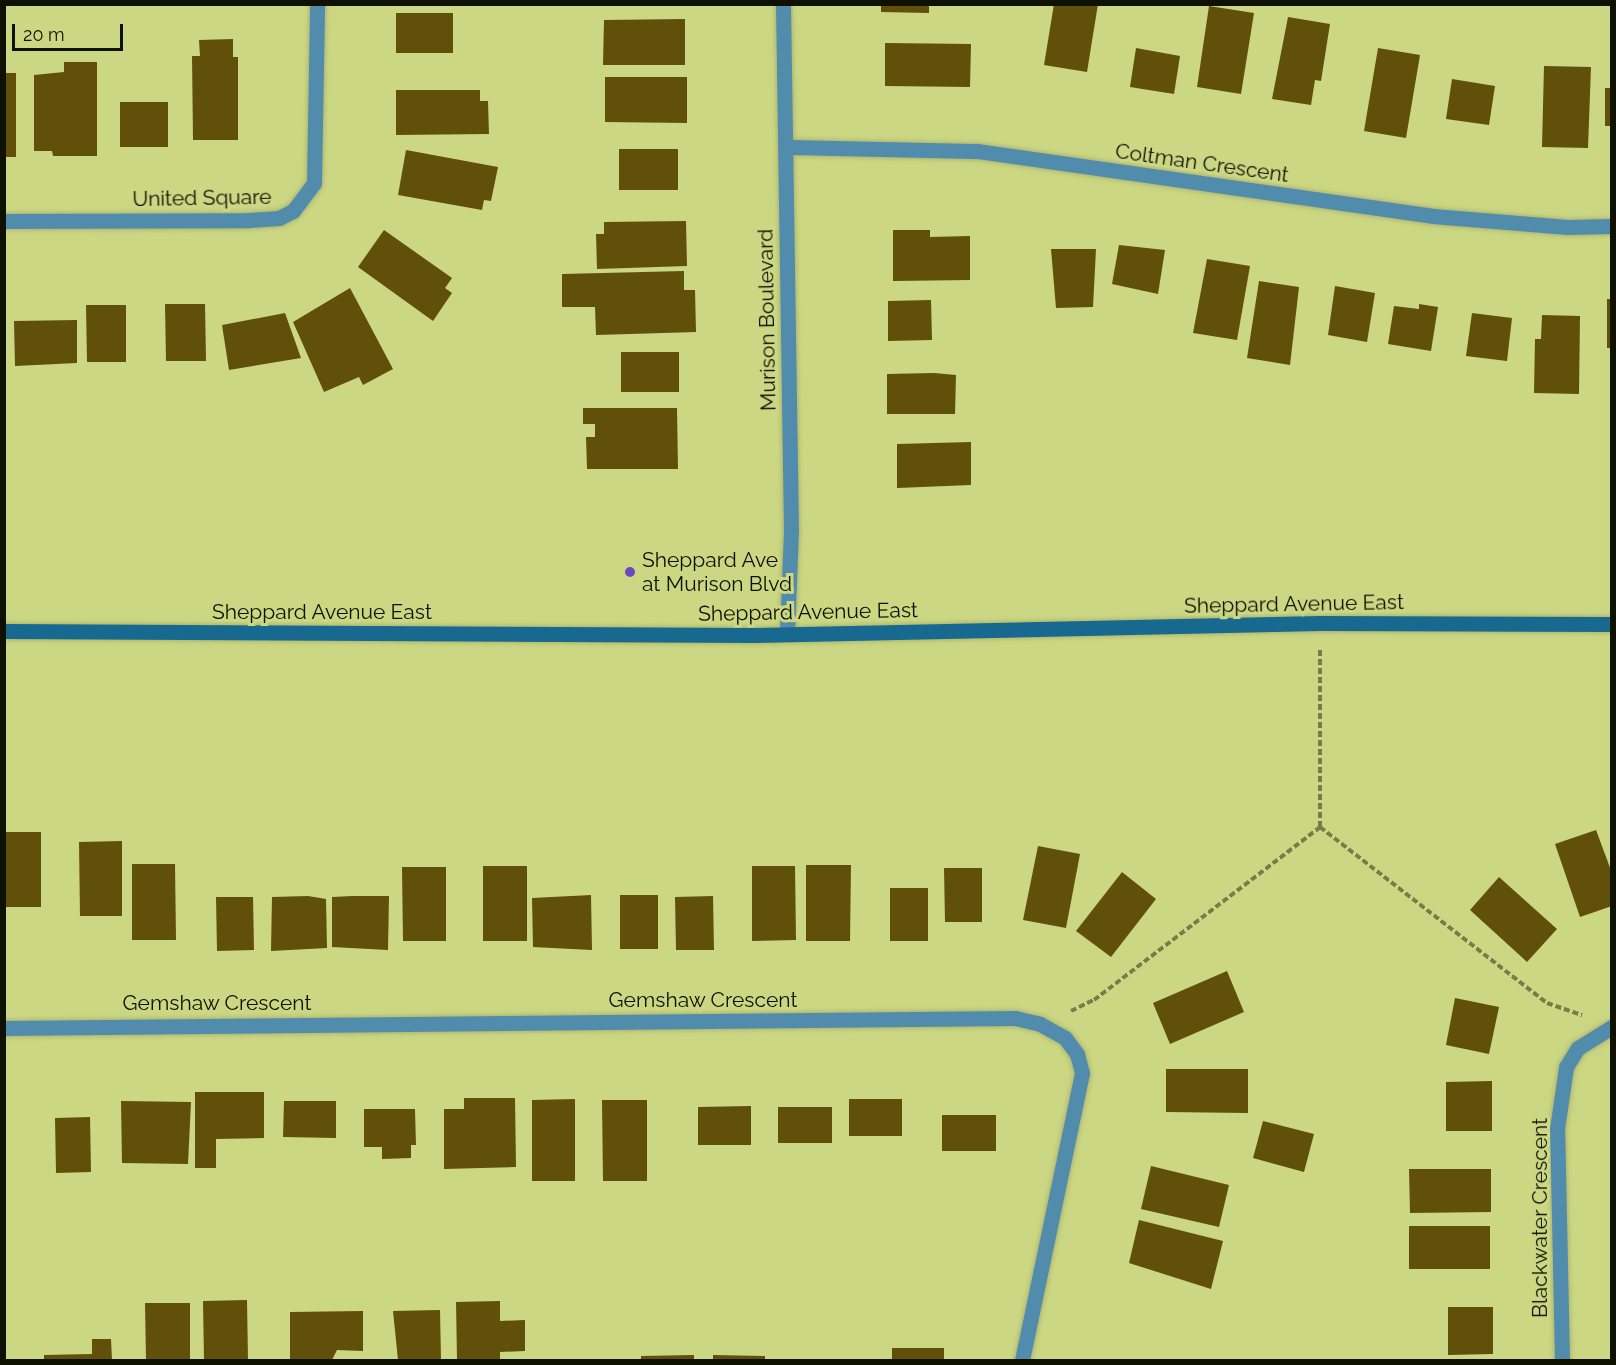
<!DOCTYPE html>
<html>
<head>
<meta charset="utf-8">
<style>
  body { margin:0 }
  #map { position:relative; width:1616px; height:1365px; overflow:hidden; background:#ccd784; font-family:Raleway,sans-serif }
  div>[style] { position:absolute }
  .building>* { inset:0; background:#605009 }
  .path>* { height:4px; margin-top:-2px; transform-origin:0; background:repeating-linear-gradient(90deg,#767d48 0 6px,transparent 0 9px) }
  .roads { filter:drop-shadow(0 0 2px #aeb76f) drop-shadow(0 0 2px #aeb76f) }
  .minor>* { height:15px; margin:-7.5px; padding:0 7.5px; transform-origin:7.5px; border-radius:7.5px; background:#528cad }
  .tertiary>* { height:15px; margin:-7.5px; padding:0 7.5px; transform-origin:7.5px; border-radius:7.5px; background:#528cad }
  .secondary>* { height:15px; margin:-7.5px; padding:0 7.5px; transform-origin:7.5px; border-radius:7.5px; background:#17698f }
  .dots>* { width:16px; height:16px; translate:-50% -50%; box-sizing:border-box; border:3px solid #ccd784; border-radius:50% }
  span { translate:-50% -50%; white-space:nowrap; text-align:center; line-height:1.15; -webkit-text-stroke:6px #ccd784; paint-order:stroke }
  .street-label { font-size:21px; color:#0f1100 }
  .poi-label { font-size:21px; color:#0f1100 }
  .left { translate:0 -50%; text-align:left }
  .frame { position:absolute; inset:0; border:6px solid #0f1100; pointer-events:none }
  .scale { position:absolute; left:12px; top:24px; width:111px; height:27px; box-sizing:border-box; border:3px solid #0f1100; border-top:0; padding-left:8px; font-size:18px; line-height:21px; white-space:nowrap; color:#0f1100; -webkit-text-stroke:4px #ccd784; paint-order:stroke }
</style>
</head>
<body>
<div id="map">
  <div class="building">
    <i style="clip-path:polygon(881px 4px,929px 4px,929px 13px,881px 12px)"></i>
    <i style="clip-path:polygon(1054px 4px,1098px 4px,1087px 72px,1044px 65px)"></i>
    <i style="clip-path:polygon(1209px 6px,1254px 13px,1241px 94px,1197px 87px)"></i>
    <i style="clip-path:polygon(396px 13px,453px 13px,453px 53px,396px 53px)"></i>
    <i style="clip-path:polygon(1288px 17px,1330px 24px,1321px 81px,1315px 80px,1311px 105px,1272px 99px)"></i>
    <i style="clip-path:polygon(685px 19px,685px 65px,603px 65px,604px 20px)"></i>
    <i style="clip-path:polygon(233px 39px,233px 57px,238px 57px,238px 140px,193px 140px,192px 56px,200px 56px,199px 40px)"></i>
    <i style="clip-path:polygon(885px 43px,971px 44px,970px 87px,885px 86px)"></i>
    <i style="clip-path:polygon(1136px 48px,1180px 56px,1174px 94px,1130px 87px)"></i>
    <i style="clip-path:polygon(1378px 48px,1420px 55px,1406px 138px,1364px 131px)"></i>
    <i style="clip-path:polygon(64px 62px,97px 62px,97px 156px,53px 156px,52px 151px,34px 151px,34px 75px,64px 72px)"></i>
    <i style="clip-path:polygon(1544px 66px,1591px 67px,1588px 148px,1542px 147px)"></i>
    <i style="clip-path:polygon(4px 73px,16px 73px,16px 157px,4px 157px)"></i>
    <i style="clip-path:polygon(605px 77px,687px 77px,687px 123px,605px 122px)"></i>
    <i style="clip-path:polygon(1452px 79px,1495px 86px,1489px 125px,1446px 119px)"></i>
    <i style="clip-path:polygon(1605px 88px,1612px 88px,1612px 126px,1605px 126px)"></i>
    <i style="clip-path:polygon(396px 90px,480px 90px,480px 101px,488px 101px,489px 134px,396px 135px)"></i>
    <i style="clip-path:polygon(120px 102px,168px 102px,168px 147px,120px 147px)"></i>
    <i style="clip-path:polygon(619px 149px,678px 149px,678px 190px,619px 190px)"></i>
    <i style="clip-path:polygon(406px 150px,498px 167px,491px 201px,484px 200px,482px 210px,398px 195px)"></i>
    <i style="clip-path:polygon(686px 221px,687px 266px,597px 269px,596px 234px,604px 234px,604px 222px)"></i>
    <i style="clip-path:polygon(384px 230px,452px 278px,445px 288px,452px 293px,433px 321px,358px 267px)"></i>
    <i style="clip-path:polygon(893px 230px,930px 230px,930px 237px,970px 236px,970px 280px,893px 281px)"></i>
    <i style="clip-path:polygon(1119px 245px,1165px 250px,1158px 294px,1112px 284px)"></i>
    <i style="clip-path:polygon(1051px 249px,1096px 249px,1093px 307px,1056px 308px)"></i>
    <i style="clip-path:polygon(1207px 259px,1250px 266px,1237px 340px,1193px 333px)"></i>
    <i style="clip-path:polygon(684px 271px,684px 290px,695px 290px,696px 332px,596px 335px,595px 307px,562px 307px,562px 274px)"></i>
    <i style="clip-path:polygon(1259px 281px,1299px 287px,1290px 365px,1247px 358px)"></i>
    <i style="clip-path:polygon(1335px 286px,1375px 293px,1367px 342px,1328px 335px)"></i>
    <i style="clip-path:polygon(350px 288px,393px 369px,363px 385px,359px 377px,324px 392px,293px 322px)"></i>
    <i style="clip-path:polygon(1607px 299px,1612px 299px,1612px 348px,1607px 348px)"></i>
    <i style="clip-path:polygon(931px 300px,932px 340px,888px 341px,888px 301px)"></i>
    <i style="clip-path:polygon(165px 304px,205px 304px,206px 361px,166px 361px)"></i>
    <i style="clip-path:polygon(1419px 304px,1438px 307px,1431px 351px,1388px 344px,1394px 306px,1419px 309px)"></i>
    <i style="clip-path:polygon(86px 305px,126px 305px,126px 362px,87px 362px)"></i>
    <i style="clip-path:polygon(285px 313px,301px 358px,229px 370px,222px 325px)"></i>
    <i style="clip-path:polygon(1472px 313px,1512px 318px,1507px 361px,1466px 356px)"></i>
    <i style="clip-path:polygon(1542px 315px,1580px 316px,1579px 394px,1534px 393px,1535px 339px,1541px 339px)"></i>
    <i style="clip-path:polygon(77px 320px,77px 363px,15px 366px,14px 321px)"></i>
    <i style="clip-path:polygon(621px 352px,679px 352px,679px 392px,621px 392px)"></i>
    <i style="clip-path:polygon(934px 373px,956px 375px,955px 414px,887px 414px,887px 374px)"></i>
    <i style="clip-path:polygon(583px 408px,677px 408px,678px 469px,587px 469px,586px 437px,595px 437px,595px 424px,583px 424px)"></i>
    <i style="clip-path:polygon(971px 442px,971px 485px,897px 488px,897px 444px)"></i>
    <i style="clip-path:polygon(1596px 830px,1612px 873px,1612px 906px,1580px 917px,1555px 844px)"></i>
    <i style="clip-path:polygon(4px 832px,41px 832px,41px 907px,4px 907px)"></i>
    <i style="clip-path:polygon(122px 841px,122px 916px,80px 916px,79px 842px)"></i>
    <i style="clip-path:polygon(1038px 846px,1080px 854px,1066px 928px,1023px 920px)"></i>
    <i style="clip-path:polygon(132px 864px,175px 864px,176px 940px,132px 940px)"></i>
    <i style="clip-path:polygon(806px 865px,851px 865px,850px 941px,806px 941px)"></i>
    <i style="clip-path:polygon(483px 866px,527px 866px,527px 941px,483px 941px)"></i>
    <i style="clip-path:polygon(752px 866px,795px 866px,796px 940px,752px 941px)"></i>
    <i style="clip-path:polygon(402px 867px,446px 867px,446px 941px,403px 941px)"></i>
    <i style="clip-path:polygon(944px 868px,982px 868px,982px 922px,945px 922px)"></i>
    <i style="clip-path:polygon(1122px 872px,1156px 899px,1111px 957px,1076px 931px)"></i>
    <i style="clip-path:polygon(1499px 877px,1557px 929px,1527px 962px,1470px 910px)"></i>
    <i style="clip-path:polygon(890px 888px,928px 888px,928px 941px,890px 941px)"></i>
    <i style="clip-path:polygon(591px 895px,592px 950px,533px 947px,532px 898px)"></i>
    <i style="clip-path:polygon(620px 895px,658px 895px,658px 949px,620px 949px)"></i>
    <i style="clip-path:polygon(308px 896px,326px 899px,327px 948px,271px 951px,272px 897px)"></i>
    <i style="clip-path:polygon(352px 896px,389px 896px,388px 950px,332px 947px,332px 897px)"></i>
    <i style="clip-path:polygon(713px 896px,714px 950px,676px 950px,675px 897px)"></i>
    <i style="clip-path:polygon(216px 897px,253px 897px,254px 950px,217px 951px)"></i>
    <i style="clip-path:polygon(1227px 971px,1244px 1012px,1170px 1044px,1153px 1003px)"></i>
    <i style="clip-path:polygon(1455px 998px,1499px 1007px,1489px 1054px,1446px 1045px)"></i>
    <i style="clip-path:polygon(1166px 1069px,1248px 1069px,1248px 1113px,1166px 1112px)"></i>
    <i style="clip-path:polygon(1492px 1081px,1492px 1131px,1446px 1131px,1446px 1082px)"></i>
    <i style="clip-path:polygon(195px 1092px,264px 1092px,264px 1138px,216px 1139px,216px 1168px,195px 1168px)"></i>
    <i style="clip-path:polygon(464px 1098px,515px 1098px,516px 1167px,444px 1169px,444px 1109px,464px 1109px)"></i>
    <i style="clip-path:polygon(575px 1099px,575px 1181px,532px 1181px,532px 1100px)"></i>
    <i style="clip-path:polygon(849px 1099px,902px 1099px,902px 1136px,849px 1136px)"></i>
    <i style="clip-path:polygon(602px 1100px,647px 1100px,647px 1181px,603px 1181px)"></i>
    <i style="clip-path:polygon(121px 1101px,191px 1102px,188px 1164px,122px 1163px)"></i>
    <i style="clip-path:polygon(284px 1101px,336px 1101px,336px 1138px,283px 1137px)"></i>
    <i style="clip-path:polygon(751px 1106px,751px 1145px,698px 1145px,698px 1107px)"></i>
    <i style="clip-path:polygon(778px 1107px,832px 1107px,832px 1143px,778px 1143px)"></i>
    <i style="clip-path:polygon(364px 1109px,415px 1109px,416px 1145px,411px 1145px,411px 1158px,382px 1159px,382px 1147px,364px 1147px)"></i>
    <i style="clip-path:polygon(942px 1115px,996px 1115px,996px 1151px,942px 1151px)"></i>
    <i style="clip-path:polygon(90px 1117px,91px 1172px,56px 1173px,55px 1118px)"></i>
    <i style="clip-path:polygon(1263px 1121px,1314px 1134px,1304px 1172px,1253px 1158px)"></i>
    <i style="clip-path:polygon(1151px 1166px,1229px 1185px,1219px 1227px,1141px 1209px)"></i>
    <i style="clip-path:polygon(1409px 1169px,1491px 1169px,1491px 1212px,1410px 1213px)"></i>
    <i style="clip-path:polygon(1139px 1220px,1223px 1241px,1211px 1289px,1129px 1263px)"></i>
    <i style="clip-path:polygon(1409px 1226px,1490px 1226px,1490px 1269px,1409px 1269px)"></i>
    <i style="clip-path:polygon(247px 1300px,248px 1360px,204px 1360px,203px 1301px)"></i>
    <i style="clip-path:polygon(500px 1301px,500px 1321px,525px 1320px,525px 1351px,500px 1352px,500px 1360px,457px 1360px,456px 1302px)"></i>
    <i style="clip-path:polygon(145px 1303px,190px 1303px,190px 1360px,146px 1360px)"></i>
    <i style="clip-path:polygon(1448px 1307px,1493px 1307px,1493px 1354px,1448px 1355px)"></i>
    <i style="clip-path:polygon(440px 1310px,441px 1360px,398px 1360px,393px 1311px)"></i>
    <i style="clip-path:polygon(363px 1311px,363px 1351px,337px 1350px,332px 1360px,290px 1360px,290px 1312px)"></i>
    <i style="clip-path:polygon(92px 1339px,111px 1339px,112px 1360px,44px 1360px,44px 1355px,92px 1354px)"></i>
    <i style="clip-path:polygon(892px 1348px,944px 1348px,944px 1360px,892px 1360px)"></i>
    <i style="clip-path:polygon(694px 1355px,694px 1360px,641px 1360px,641px 1356px)"></i>
    <i style="clip-path:polygon(713px 1355px,765px 1356px,765px 1360px,713px 1360px)"></i>
  </div>
  <div class="path">
    <i style="left:1320px;top:827px;width:287px;rotate:37.8deg"></i>
    <i style="left:1547px;top:1003px;width:37px;rotate:19deg"></i>
    <i style="left:1071px;top:1011px;width:25px;rotate:-26deg"></i>
    <i style="left:1094px;top:1000px;width:285px;rotate:-37.4deg"></i>
    <i style="left:1320px;top:827px;width:177px;rotate:-90deg"></i>
  </div>
  <div class="roads">
    <div class="minor">
      <i style="left:786px;top:147px;width:191px;rotate:1.2deg"></i>
      <i style="left:977px;top:151px;width:461px;rotate:8.1deg"></i>
      <i style="left:1433px;top:216px;width:135px;rotate:4.7deg"></i>
      <i style="left:1568px;top:227px;width:44px;rotate:-1.3deg"></i>
      <i style="left:4px;top:221px;width:245px;rotate:-0.2deg"></i>
      <i style="left:249px;top:220px;width:30px;rotate:-4deg"></i>
      <i style="left:279px;top:218px;width:16px;rotate:-27deg"></i>
      <i style="left:293px;top:211px;width:35px;rotate:-53deg"></i>
      <i style="left:314px;top:183px;width:179px;rotate:-89deg"></i>
      <i style="left:4px;top:1028px;width:1011px;rotate:-0.57deg"></i>
      <i style="left:1015px;top:1018px;width:26px;rotate:13deg"></i>
      <i style="left:1040px;top:1024px;width:29px;rotate:29deg"></i>
      <i style="left:1065px;top:1038px;width:20px;rotate:53deg"></i>
      <i style="left:1077px;top:1054px;width:20px;rotate:75deg"></i>
      <i style="left:1082px;top:1073px;width:293px;rotate:101.8deg"></i>
      <i style="left:1562px;top:1360px;width:231px;rotate:-91.2deg"></i>
      <i style="left:1557px;top:1129px;width:63px;rotate:-81.7deg"></i>
      <i style="left:1566px;top:1067px;width:22px;rotate:-58deg"></i>
      <i style="left:1578px;top:1048px;width:40px;rotate:-32deg"></i>
    </div>
    <div class="tertiary">
      <i style="left:783px;top:4px;width:526px;rotate:89.13deg"></i>
      <i style="left:791px;top:530px;width:104px;rotate:92.2deg"></i>
    </div>
    <div class="secondary">
      <i style="left:4px;top:631px;width:751px;rotate:0.31deg"></i>
      <i style="left:755px;top:635px;width:565px;rotate:-1.22deg"></i>
      <i style="left:1320px;top:623px;width:292px;rotate:0.2deg"></i>
    </div>
  </div>
  <div class="dots">
    <i style="left:630px;top:572px;background:#6e46be"></i>
  </div>
  <div class="street-label">
    <span style="left:1202px;top:163px;rotate:8deg">Coltman Crescent</span>
    <span style="left:202px;top:198px;rotate:-1deg">United Square</span>
    <span style="left:767px;top:320px;rotate:-91deg">Murison Boulevard</span>
    <span style="left:1294px;top:604px;rotate:-1deg">Sheppard Avenue East</span>
    <span style="left:322px;top:612px">Sheppard Avenue East</span>
    <span style="left:808px;top:612px;rotate:-1deg">Sheppard Avenue East</span>
    <span style="left:703px;top:1000px">Gemshaw Crescent</span>
    <span style="left:217px;top:1003px">Gemshaw Crescent</span>
    <span style="left:1540px;top:1218px;rotate:-90deg">Blackwater Crescent</span>
  </div>
  <div class="poi-label">
    <span class="left" style="left:642px;top:572px">Sheppard Ave<br>at Murison Blvd</span>
  </div>
  <div class="frame"></div>
  <div class="scale">20 m</div>
</div>
</body>
</html>
